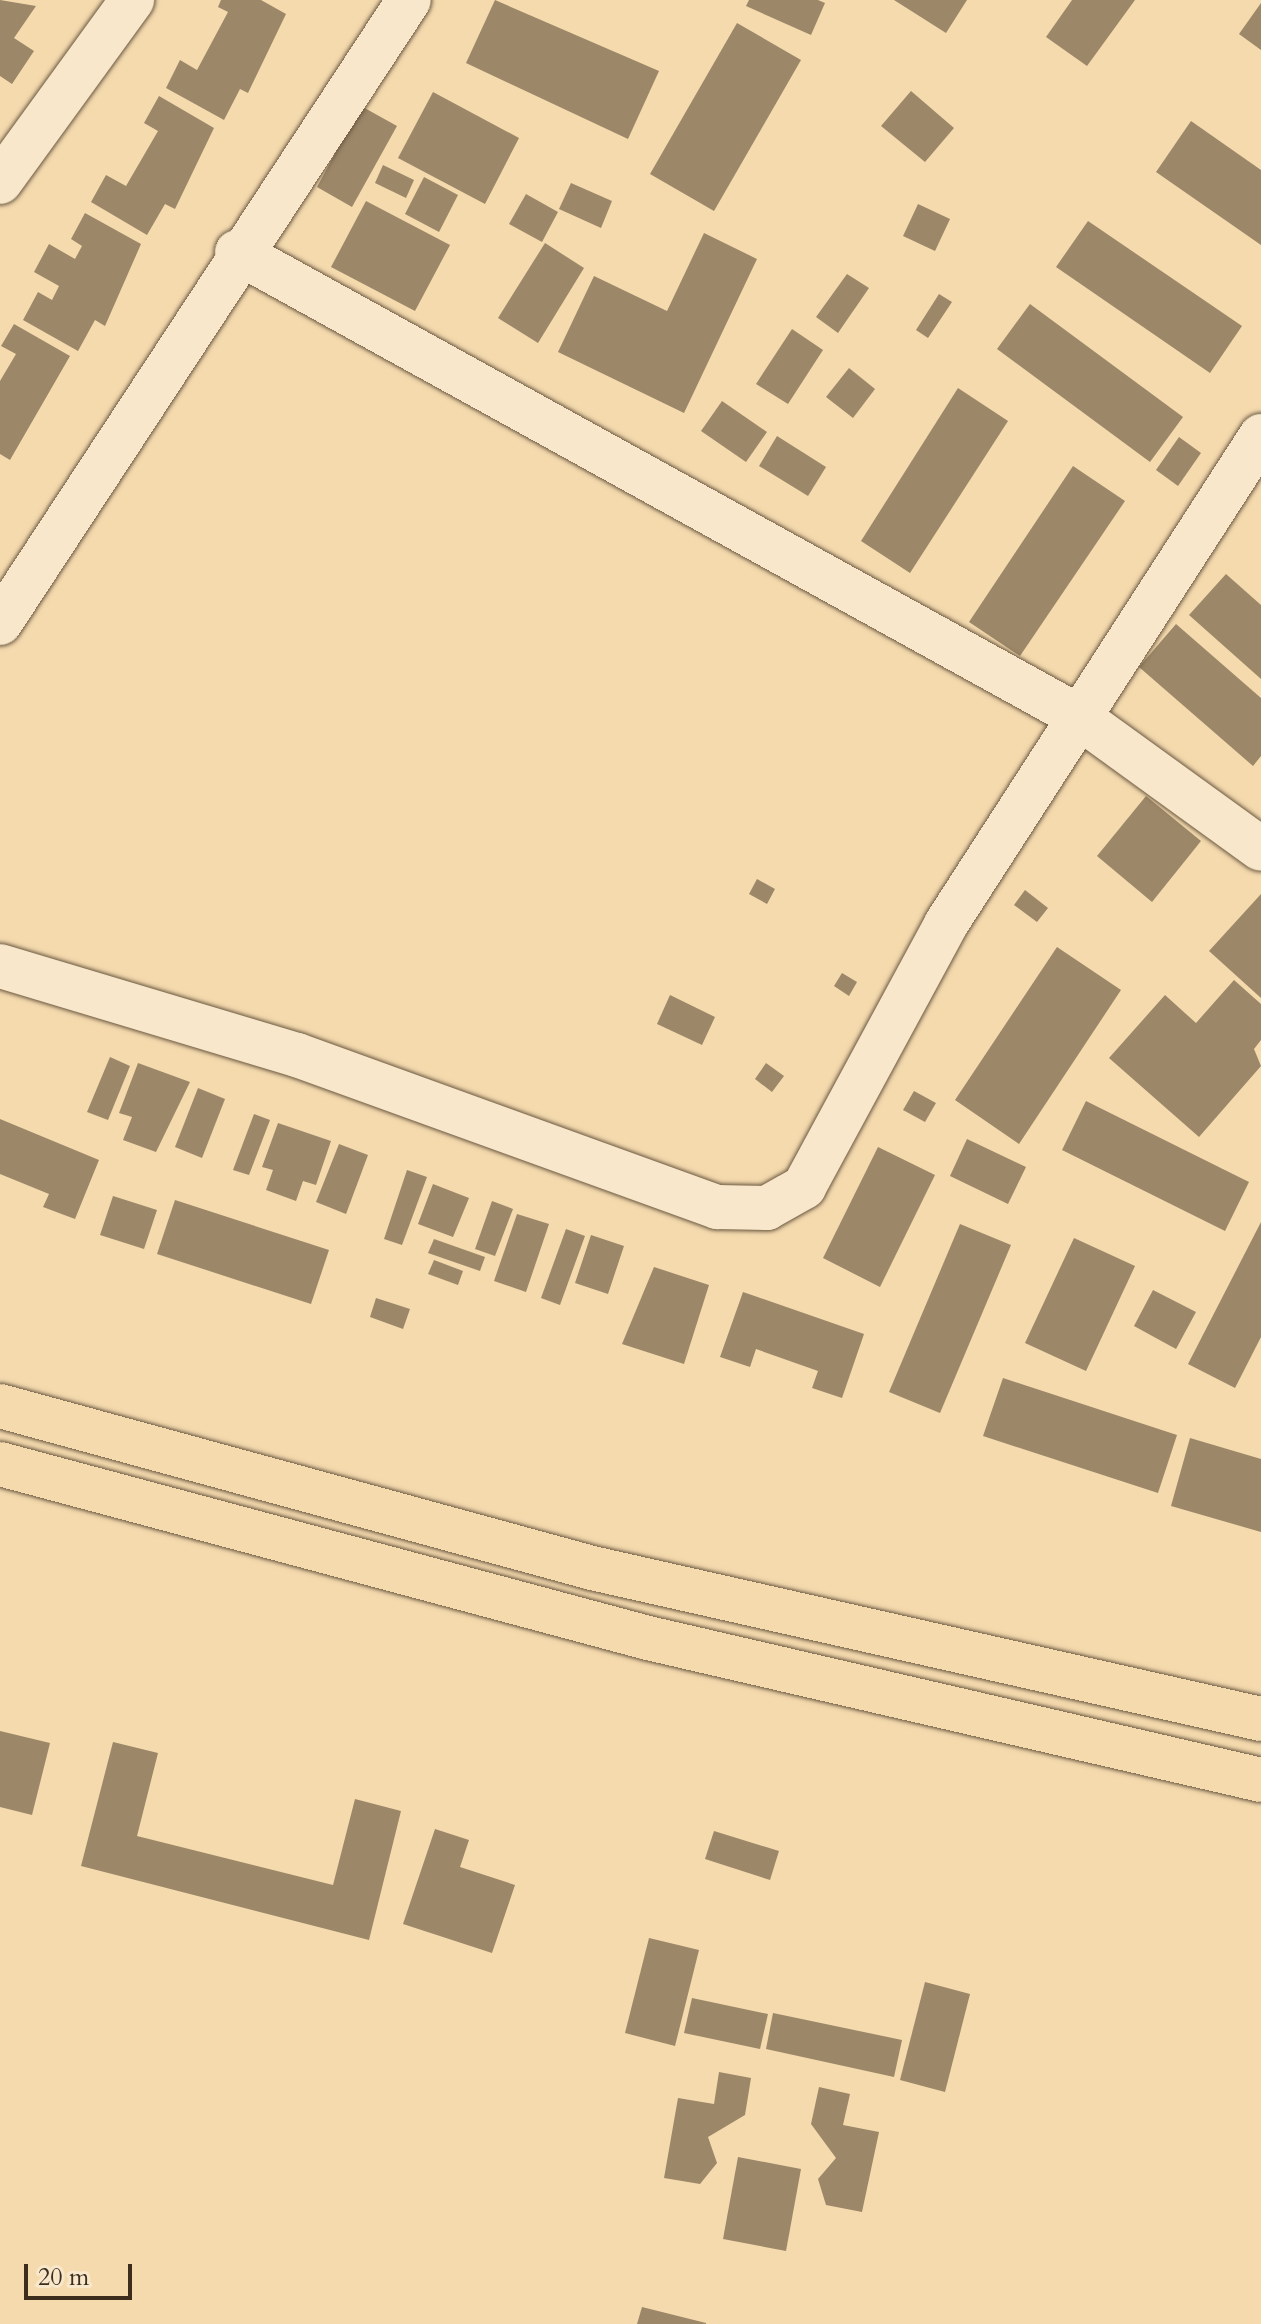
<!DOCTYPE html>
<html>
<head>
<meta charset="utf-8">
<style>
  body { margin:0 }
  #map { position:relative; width:1261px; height:2324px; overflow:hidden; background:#f5daae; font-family:Cardo,serif }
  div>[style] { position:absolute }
  .building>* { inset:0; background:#9c8768 }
  .roads { filter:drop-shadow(0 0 2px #6a5841) drop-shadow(0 0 2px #6a5841) }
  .minor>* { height:44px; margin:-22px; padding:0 22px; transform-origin:22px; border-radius:22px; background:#f8e7ca }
  .major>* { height:44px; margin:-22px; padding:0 22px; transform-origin:22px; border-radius:22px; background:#f5daae }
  span { translate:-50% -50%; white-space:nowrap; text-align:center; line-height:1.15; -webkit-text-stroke:7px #f8e7ca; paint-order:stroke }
  .scale { position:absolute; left:24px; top:2264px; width:108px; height:36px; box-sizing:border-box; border:4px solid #3c2d1d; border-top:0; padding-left:10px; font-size:24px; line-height:28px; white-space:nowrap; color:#3c2d1d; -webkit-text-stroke:6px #f8e7ca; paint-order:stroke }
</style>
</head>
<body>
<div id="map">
  <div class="building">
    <i style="clip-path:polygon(0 0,36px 6px,14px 38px,34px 51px,12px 84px,0 76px)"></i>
    <i style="clip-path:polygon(221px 0,261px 0,286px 14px,248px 93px,240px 89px,224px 120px,166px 88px,180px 60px,197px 70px,228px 12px,218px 7px)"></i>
    <i style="clip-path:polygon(495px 0,659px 71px,628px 139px,466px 63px)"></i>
    <i style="clip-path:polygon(749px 0,818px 0,825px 3px,811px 35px,746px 6px)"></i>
    <i style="clip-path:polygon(894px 0,967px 0,946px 33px)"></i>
    <i style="clip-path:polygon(1072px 0,1135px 0,1087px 66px,1046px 37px)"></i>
    <i style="clip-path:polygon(1261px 3px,1261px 50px,1239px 34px)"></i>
    <i style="clip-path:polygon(737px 23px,801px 60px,714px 211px,650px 174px)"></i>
    <i style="clip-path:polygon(911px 91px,954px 128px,925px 162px,881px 126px)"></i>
    <i style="clip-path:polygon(433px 92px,519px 138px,485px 204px,398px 158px)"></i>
    <i style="clip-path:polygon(159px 96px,214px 128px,175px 209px,165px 204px,147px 235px,91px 202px,106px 175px,126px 186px,158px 131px,144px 123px)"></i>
    <i style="clip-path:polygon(361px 106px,397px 126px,352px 207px,317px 187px)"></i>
    <i style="clip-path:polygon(1191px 121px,1261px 170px,1261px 245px,1156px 172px)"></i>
    <i style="clip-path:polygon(383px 165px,414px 180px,406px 198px,375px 183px)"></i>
    <i style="clip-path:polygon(424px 177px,458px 195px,439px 232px,405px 214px)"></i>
    <i style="clip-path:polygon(571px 183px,612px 201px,601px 228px,559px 209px)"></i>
    <i style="clip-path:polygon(526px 194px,558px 212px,542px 242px,509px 224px)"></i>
    <i style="clip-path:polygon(366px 201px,450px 245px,415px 311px,331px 267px)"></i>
    <i style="clip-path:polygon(918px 204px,950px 219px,935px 251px,903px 236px)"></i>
    <i style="clip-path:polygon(85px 213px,141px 244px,105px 326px,95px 320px,78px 351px,23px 320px,38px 292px,52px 300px,59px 286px,34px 272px,49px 244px,75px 259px,82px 246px,71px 239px)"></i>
    <i style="clip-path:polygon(1088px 221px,1242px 326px,1210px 373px,1056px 267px)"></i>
    <i style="clip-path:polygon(704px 233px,757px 259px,684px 413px,558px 352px,594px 276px,667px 311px)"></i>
    <i style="clip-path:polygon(545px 243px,584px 268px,538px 343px,498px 318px)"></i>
    <i style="clip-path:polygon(847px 274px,869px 288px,838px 333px,816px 317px)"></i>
    <i style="clip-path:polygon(939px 294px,952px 302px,928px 338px,916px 330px)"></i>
    <i style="clip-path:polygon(1030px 304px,1183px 417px,1150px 462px,997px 349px)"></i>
    <i style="clip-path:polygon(14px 324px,70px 356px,10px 460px,0 454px,0 381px,16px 354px,1px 346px)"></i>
    <i style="clip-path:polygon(792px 329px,823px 350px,788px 404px,756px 384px)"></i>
    <i style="clip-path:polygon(849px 368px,875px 389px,853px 418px,826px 397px)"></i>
    <i style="clip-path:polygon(958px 388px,1008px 421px,910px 573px,861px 541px)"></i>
    <i style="clip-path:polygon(722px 401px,767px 432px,746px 462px,701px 431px)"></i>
    <i style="clip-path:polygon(777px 436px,826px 467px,808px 496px,759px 466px)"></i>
    <i style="clip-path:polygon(1179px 437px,1201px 453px,1178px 486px,1156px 470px)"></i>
    <i style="clip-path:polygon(1073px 466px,1125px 501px,1020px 656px,969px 622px)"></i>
    <i style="clip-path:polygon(1226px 574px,1261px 605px,1261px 679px,1189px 615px)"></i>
    <i style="clip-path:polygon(1176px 624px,1261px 698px,1261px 756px,1253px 766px,1139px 667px)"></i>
    <i style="clip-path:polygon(1146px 796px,1201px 841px,1152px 902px,1097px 856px)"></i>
    <i style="clip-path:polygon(757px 879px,775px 889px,767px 904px,749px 894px)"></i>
    <i style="clip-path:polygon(1025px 890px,1048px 908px,1037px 922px,1014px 905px)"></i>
    <i style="clip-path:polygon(1261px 894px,1261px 998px,1209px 951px)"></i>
    <i style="clip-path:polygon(1057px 947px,1121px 990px,1019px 1144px,955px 1100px)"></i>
    <i style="clip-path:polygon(842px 973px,857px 982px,849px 996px,834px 986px)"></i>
    <i style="clip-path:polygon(1234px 980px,1261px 1004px,1261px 1040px,1254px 1049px,1261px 1066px,1199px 1137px,1109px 1058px,1165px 995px,1196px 1023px)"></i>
    <i style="clip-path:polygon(670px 995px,715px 1017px,702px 1045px,657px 1024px)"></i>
    <i style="clip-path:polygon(110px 1057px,130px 1066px,108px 1120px,87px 1112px)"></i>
    <i style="clip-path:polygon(138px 1063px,190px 1082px,156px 1152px,123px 1140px,132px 1117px,119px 1113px)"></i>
    <i style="clip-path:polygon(766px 1063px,784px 1076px,772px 1092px,755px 1079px)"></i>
    <i style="clip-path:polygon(198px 1088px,225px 1099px,202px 1158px,175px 1147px)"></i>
    <i style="clip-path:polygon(914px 1091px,936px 1103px,925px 1122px,903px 1110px)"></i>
    <i style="clip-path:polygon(1086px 1101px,1249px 1182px,1225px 1231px,1062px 1150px)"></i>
    <i style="clip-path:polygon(254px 1114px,270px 1120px,249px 1175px,233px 1170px)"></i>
    <i style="clip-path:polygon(0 1119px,99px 1160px,75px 1219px,43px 1207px,49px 1194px,0 1174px)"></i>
    <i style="clip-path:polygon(278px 1123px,331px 1141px,316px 1185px,303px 1181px,296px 1201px,266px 1190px,273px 1170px,262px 1167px)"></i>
    <i style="clip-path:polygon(967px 1139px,1026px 1167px,1008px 1204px,950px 1176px)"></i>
    <i style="clip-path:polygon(339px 1144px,368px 1155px,346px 1214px,316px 1202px)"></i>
    <i style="clip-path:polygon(878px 1147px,935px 1175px,880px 1287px,823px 1258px)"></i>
    <i style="clip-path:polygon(407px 1170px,427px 1177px,402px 1245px,384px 1239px)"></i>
    <i style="clip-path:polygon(433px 1184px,469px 1198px,453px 1237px,418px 1224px)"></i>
    <i style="clip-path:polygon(113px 1196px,157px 1210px,144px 1249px,100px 1235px)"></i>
    <i style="clip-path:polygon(175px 1200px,329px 1250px,311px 1304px,157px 1254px)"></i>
    <i style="clip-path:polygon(492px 1201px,513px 1209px,495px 1256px,475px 1249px)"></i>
    <i style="clip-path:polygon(517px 1214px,549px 1224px,526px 1292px,494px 1281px)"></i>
    <i style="clip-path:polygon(1261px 1222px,1261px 1337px,1235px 1388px,1188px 1364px)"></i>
    <i style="clip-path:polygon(960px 1224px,1011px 1245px,940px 1413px,889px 1392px)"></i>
    <i style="clip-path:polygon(566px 1229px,585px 1236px,560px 1305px,541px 1298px)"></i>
    <i style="clip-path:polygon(591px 1235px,624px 1246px,608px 1294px,575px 1283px)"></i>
    <i style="clip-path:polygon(1074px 1238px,1135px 1266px,1086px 1371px,1025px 1343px)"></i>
    <i style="clip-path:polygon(434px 1239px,485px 1257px,480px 1271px,428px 1253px)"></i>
    <i style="clip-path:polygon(434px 1260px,463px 1271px,458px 1285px,428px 1274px)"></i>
    <i style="clip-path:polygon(654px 1267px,709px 1285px,684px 1364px,622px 1344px)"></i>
    <i style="clip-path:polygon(1153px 1290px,1196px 1312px,1176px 1349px,1134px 1326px)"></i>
    <i style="clip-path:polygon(743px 1292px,864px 1334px,842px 1398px,812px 1388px,818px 1371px,756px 1349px,750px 1367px,720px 1357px)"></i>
    <i style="clip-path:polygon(376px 1298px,410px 1309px,403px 1329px,370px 1317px)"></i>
    <i style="clip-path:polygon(1003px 1378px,1177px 1435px,1158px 1493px,983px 1436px)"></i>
    <i style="clip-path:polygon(1190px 1438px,1261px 1459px,1261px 1532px,1171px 1506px)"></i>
    <i style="clip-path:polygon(0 1731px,50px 1743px,32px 1815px,0 1807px)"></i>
    <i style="clip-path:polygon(113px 1742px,158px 1753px,137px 1836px,333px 1885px,355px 1799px,401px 1811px,369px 1940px,81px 1866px)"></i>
    <i style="clip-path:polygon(435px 1829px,469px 1840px,460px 1867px,515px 1885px,492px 1953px,403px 1924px)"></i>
    <i style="clip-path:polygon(714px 1831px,779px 1851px,770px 1880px,705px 1859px)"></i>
    <i style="clip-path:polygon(649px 1938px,699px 1950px,675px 2046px,625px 2033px)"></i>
    <i style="clip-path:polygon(925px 1982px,970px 1994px,945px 2092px,900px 2080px)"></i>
    <i style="clip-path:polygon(692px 1998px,768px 2014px,760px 2049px,684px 2033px)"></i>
    <i style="clip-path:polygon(773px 2013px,902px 2040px,894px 2077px,766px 2049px)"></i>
    <i style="clip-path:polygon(719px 2072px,751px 2078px,745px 2115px,708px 2137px,717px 2163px,700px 2184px,664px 2178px,678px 2098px,714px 2104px)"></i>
    <i style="clip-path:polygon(819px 2087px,850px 2094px,843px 2125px,879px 2132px,862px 2212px,826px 2205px,818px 2179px,836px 2158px,811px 2124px)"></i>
    <i style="clip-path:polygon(738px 2157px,801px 2169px,786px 2251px,723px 2239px)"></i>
    <i style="clip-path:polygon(642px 2307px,706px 2323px,706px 2324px,637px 2324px)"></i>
  </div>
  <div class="roads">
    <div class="minor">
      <i style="left:0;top:182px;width:225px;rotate:-54deg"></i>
      <i style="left:237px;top:252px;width:958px;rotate:28.89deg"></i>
      <i style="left:1076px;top:715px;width:228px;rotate:35.9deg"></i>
      <i style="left:0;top:623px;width:745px;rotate:-56.72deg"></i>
      <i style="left:0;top:966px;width:310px;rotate:16.7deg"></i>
      <i style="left:297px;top:1055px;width:447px;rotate:19.9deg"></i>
      <i style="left:717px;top:1207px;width:50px;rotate:1.1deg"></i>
      <i style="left:767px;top:1208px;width:43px;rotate:-29.6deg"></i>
      <i style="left:804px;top:1187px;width:299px;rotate:-61.6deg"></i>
      <i style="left:946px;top:924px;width:581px;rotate:-57.16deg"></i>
    </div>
    <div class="major">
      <i style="left:0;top:1406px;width:614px;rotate:15.3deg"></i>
      <i style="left:592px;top:1568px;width:686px;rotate:12.72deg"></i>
      <i style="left:0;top:1464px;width:671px;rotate:15.03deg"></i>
      <i style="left:648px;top:1638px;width:629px;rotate:13.04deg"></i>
    </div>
  </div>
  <div class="scale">20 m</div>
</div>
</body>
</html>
